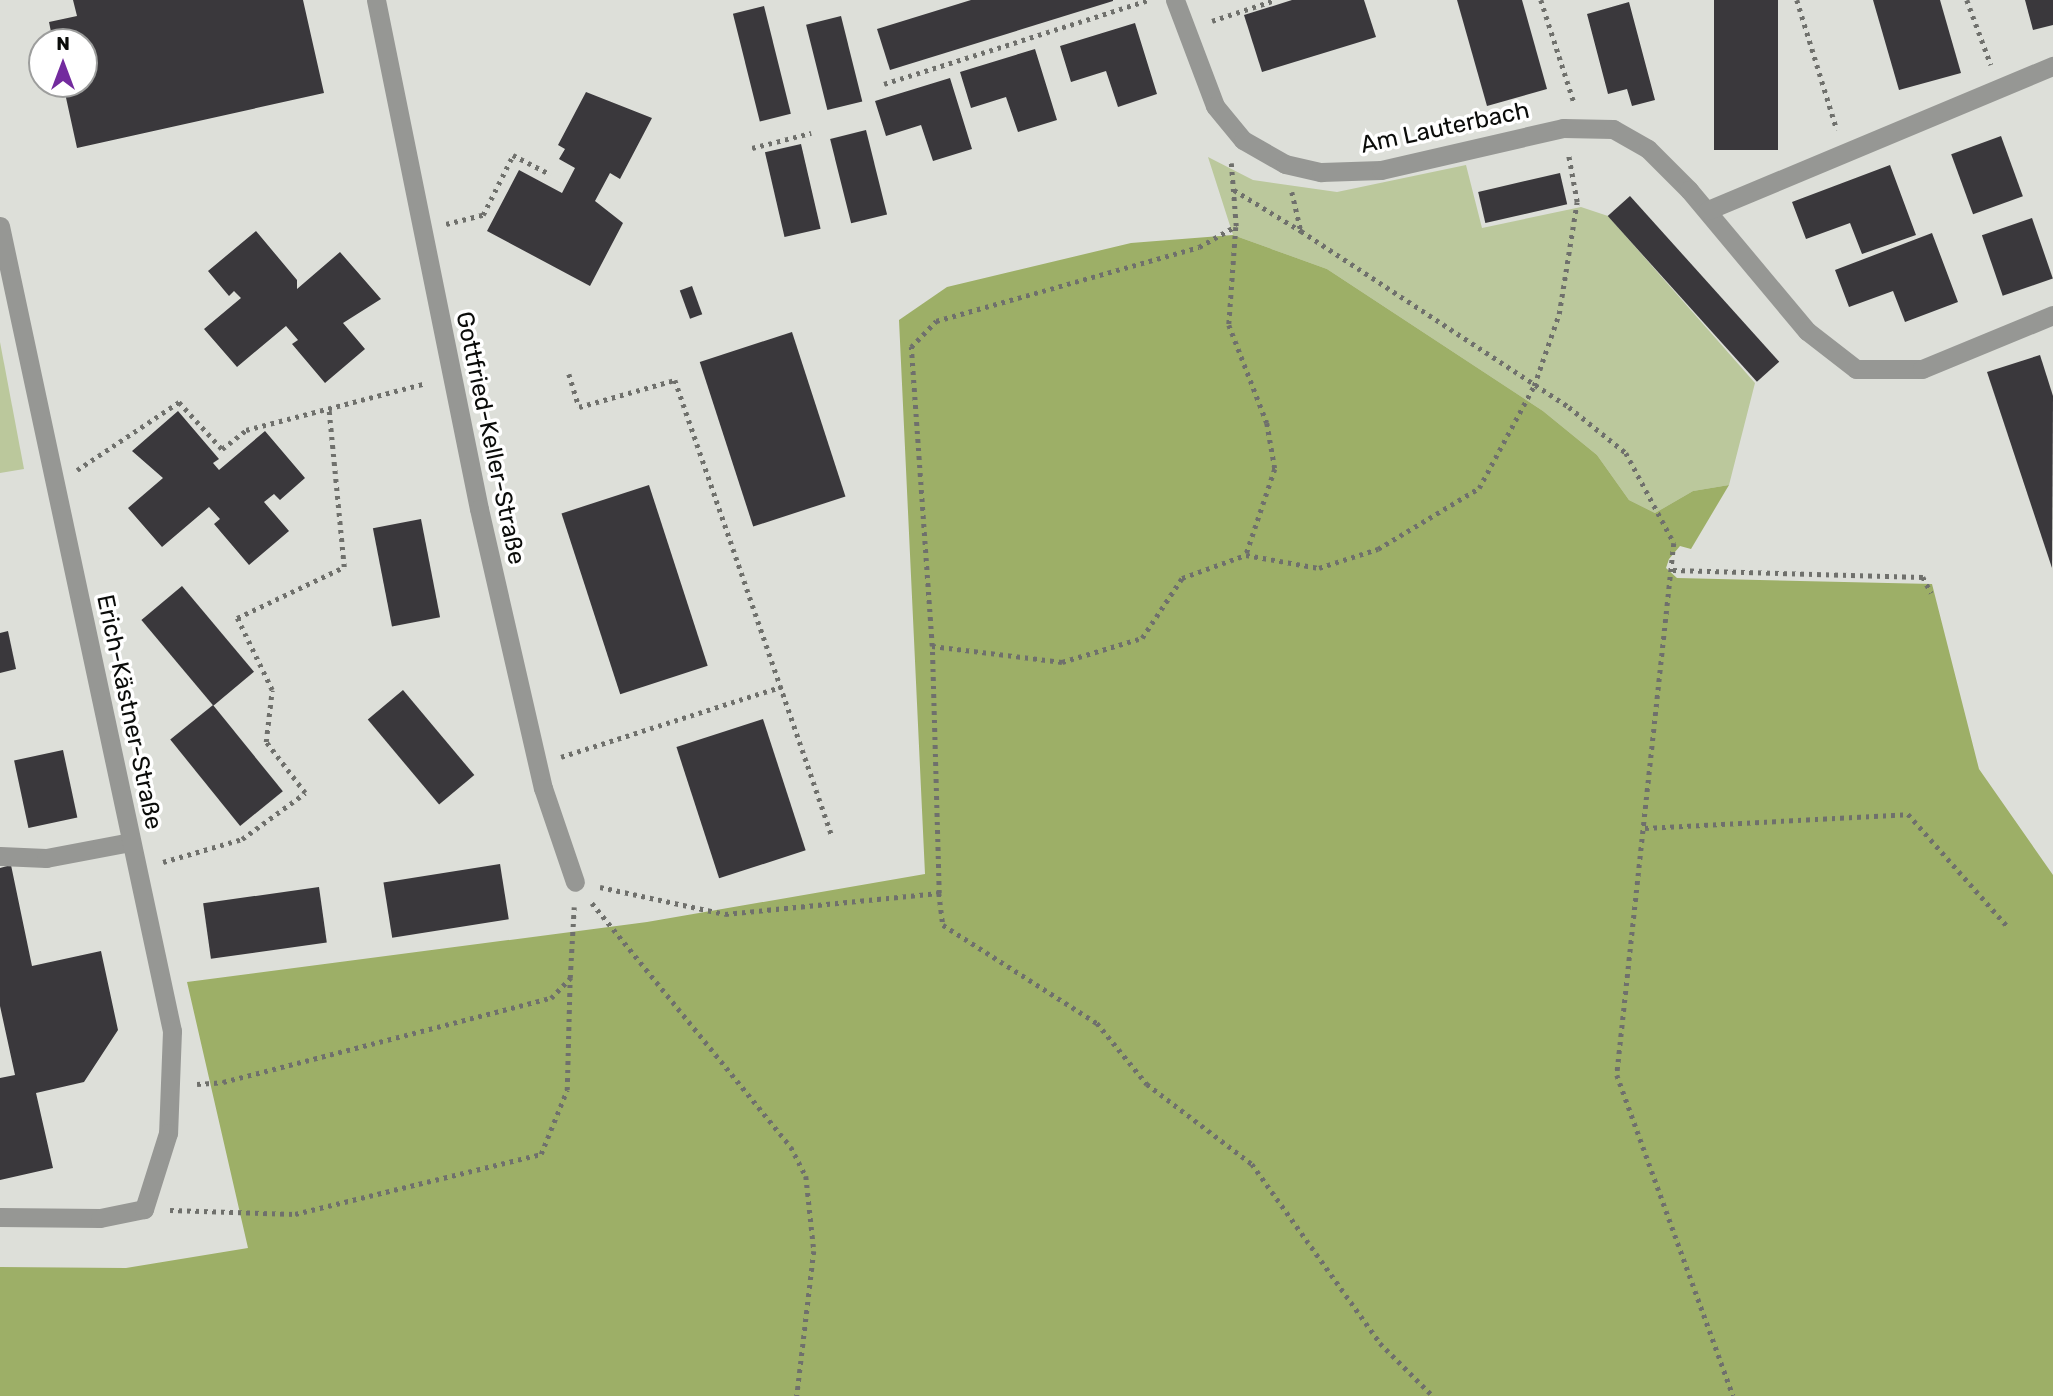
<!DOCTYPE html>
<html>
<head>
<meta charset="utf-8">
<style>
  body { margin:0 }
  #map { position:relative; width:2053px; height:1396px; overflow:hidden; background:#dddfd9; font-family:Rubik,sans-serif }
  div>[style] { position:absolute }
  .green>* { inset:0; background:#bbc89c }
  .forest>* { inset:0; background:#9daf67 }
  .building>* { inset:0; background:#3a383c; transform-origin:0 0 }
  .path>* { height:4.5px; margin-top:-2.25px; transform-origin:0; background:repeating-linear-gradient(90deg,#6f706c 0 3.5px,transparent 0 8.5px) }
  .service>* { height:19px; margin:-9.5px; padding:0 9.5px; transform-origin:9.5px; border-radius:9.5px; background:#969794 }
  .minor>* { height:19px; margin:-9.5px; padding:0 9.5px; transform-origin:9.5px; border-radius:9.5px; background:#969794 }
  span { translate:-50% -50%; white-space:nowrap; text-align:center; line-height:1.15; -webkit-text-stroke:7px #fff; paint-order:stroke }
  .street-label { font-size:24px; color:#0b0c0a }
  .north { position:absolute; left:28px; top:28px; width:70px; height:70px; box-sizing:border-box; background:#fff; border:2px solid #9d9e9d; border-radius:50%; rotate:0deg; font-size:19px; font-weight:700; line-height:28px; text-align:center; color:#0b0c0a }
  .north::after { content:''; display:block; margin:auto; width:24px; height:32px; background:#732b9e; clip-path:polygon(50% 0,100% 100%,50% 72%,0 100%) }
</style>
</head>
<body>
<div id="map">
  <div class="green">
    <i style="clip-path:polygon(1208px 157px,1253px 180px,1337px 192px,1466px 165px,1482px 228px,1581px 207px,1608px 216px,1755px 383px,1729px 485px,1693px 491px,1655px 513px,1629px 500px,1597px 455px,1543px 411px,1327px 269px,1233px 235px)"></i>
    <i style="clip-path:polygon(0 342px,24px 469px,0 473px)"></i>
  </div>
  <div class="forest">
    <i style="clip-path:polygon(1233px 235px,1327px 269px,1543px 411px,1597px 455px,1629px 500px,1655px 513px,1693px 491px,1729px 485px,1691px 549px,1680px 546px,1669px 559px,1666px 568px,1677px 578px,1932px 584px,1979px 769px,2053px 875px,2053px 1396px,0 1396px,0 1267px,126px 1268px,248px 1248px,187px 982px,647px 922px,925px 874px,899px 320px,947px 287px,1131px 243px)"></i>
  </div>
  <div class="building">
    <i style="clip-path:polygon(73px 0,303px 0,324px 93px,77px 148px,63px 84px,84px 84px,84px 42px,53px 42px,49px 22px,77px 16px)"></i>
    <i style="clip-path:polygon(971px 0,1113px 0,1113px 1px,890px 70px,877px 29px)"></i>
    <i style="clip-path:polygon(1292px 0,1364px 0,1376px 37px,1262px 72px,1244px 15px)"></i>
    <i style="clip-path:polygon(1457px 0,1522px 0,1547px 89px,1487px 106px)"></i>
    <i style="left:1714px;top:0;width:64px;height:150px"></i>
    <i style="clip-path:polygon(1873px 0,1940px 0,1961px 73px,1899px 90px)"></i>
    <i style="clip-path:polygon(2025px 0,2053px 0,2053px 25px,2033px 30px)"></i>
    <i style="clip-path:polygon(1629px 2px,1655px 100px,1632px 106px,1627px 89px,1608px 94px,1587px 14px)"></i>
    <i style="left:764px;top:6px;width:111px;height:32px;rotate:76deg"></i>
    <i style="left:841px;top:16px;width:88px;height:36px;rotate:76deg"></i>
    <i style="clip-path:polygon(1135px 23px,1157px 94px,1118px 107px,1106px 71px,1071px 82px,1060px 46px)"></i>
    <i style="clip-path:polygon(1035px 49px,1057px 120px,1018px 132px,1006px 97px,971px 108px,960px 72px)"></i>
    <i style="clip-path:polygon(950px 78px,972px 149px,933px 161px,921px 125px,886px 136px,875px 101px)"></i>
    <i style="clip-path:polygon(586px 92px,652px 118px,620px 179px,610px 173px,595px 201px,623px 223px,590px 286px,487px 231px,519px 170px,562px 193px,575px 168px,559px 159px,565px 149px,558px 145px)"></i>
    <i style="left:866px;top:130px;width:87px;height:37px;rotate:76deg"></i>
    <i style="left:2001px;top:136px;width:64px;height:53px;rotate:70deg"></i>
    <i style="left:801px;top:144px;width:87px;height:37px;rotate:77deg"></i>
    <i style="clip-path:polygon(1890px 165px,1916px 235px,1862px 254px,1850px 223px,1806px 239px,1792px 202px)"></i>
    <i style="left:1560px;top:173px;width:32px;height:84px;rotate:77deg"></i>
    <i style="left:1630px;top:196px;width:223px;height:30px;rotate:48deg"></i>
    <i style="left:2032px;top:218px;width:64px;height:53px;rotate:71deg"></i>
    <i style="clip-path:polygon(256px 231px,297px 280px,297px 289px,340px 252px,381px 299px,343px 323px,365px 349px,325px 383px,292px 344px,298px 340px,286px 326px,237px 367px,204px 329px,241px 298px,234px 291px,229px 296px,208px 271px)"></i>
    <i style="clip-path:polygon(1932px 233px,1958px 302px,1905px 322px,1893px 291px,1849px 307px,1835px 270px)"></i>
    <i style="left:692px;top:286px;width:30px;height:13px;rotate:70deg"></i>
    <i style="left:792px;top:332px;width:173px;height:97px;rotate:72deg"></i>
    <i style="clip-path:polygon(2040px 355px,2053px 396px,2052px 568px,1987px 372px)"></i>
    <i style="clip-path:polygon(178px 411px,219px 459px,213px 463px,219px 470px,265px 431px,305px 478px,280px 500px,274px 494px,264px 502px,289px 531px,249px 565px,214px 524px,220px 519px,209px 507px,162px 547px,128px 508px,163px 478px,132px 451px)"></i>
    <i style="left:649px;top:485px;width:190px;height:92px;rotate:72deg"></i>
    <i style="left:421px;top:519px;width:100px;height:49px;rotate:79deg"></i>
    <i style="left:182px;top:586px;width:112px;height:53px;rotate:50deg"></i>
    <i style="clip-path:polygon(8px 631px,16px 669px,0 673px,0 633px)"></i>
    <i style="left:403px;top:690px;width:111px;height:46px;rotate:50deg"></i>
    <i style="left:213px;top:705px;width:111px;height:55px;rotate:51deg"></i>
    <i style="left:763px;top:719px;width:138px;height:91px;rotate:72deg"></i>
    <i style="left:63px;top:750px;width:69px;height:50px;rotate:78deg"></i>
    <i style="left:500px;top:864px;width:56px;height:118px;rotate:81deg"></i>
    <i style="clip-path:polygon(11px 865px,32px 966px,101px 951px,118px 1030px,84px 1082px,36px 1093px,53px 1168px,0 1180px,0 1078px,15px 1075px,0 1006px,0 868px)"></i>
    <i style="left:319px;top:887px;width:56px;height:117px;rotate:82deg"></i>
  </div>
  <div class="path">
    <i style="left:1541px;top:0;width:107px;rotate:72.1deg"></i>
    <i style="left:1797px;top:0;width:136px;rotate:72.9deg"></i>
    <i style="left:1967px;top:0;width:69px;rotate:69.7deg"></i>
    <i style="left:1212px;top:21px;width:66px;rotate:-18.4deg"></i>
    <i style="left:884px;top:84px;width:278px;rotate:-17.6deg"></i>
    <i style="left:752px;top:148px;width:61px;rotate:-14.3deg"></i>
    <i style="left:1234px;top:190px;width:79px;rotate:31.5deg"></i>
    <i style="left:1292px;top:192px;width:40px;rotate:77deg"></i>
    <i style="left:1301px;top:231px;width:321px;rotate:33.3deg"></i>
    <i style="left:1569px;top:407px;width:73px;rotate:38.9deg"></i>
    <i style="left:1626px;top:453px;width:102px;rotate:61.9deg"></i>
    <i style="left:1674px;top:543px;width:535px;rotate:96.12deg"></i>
    <i style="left:1617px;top:1075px;width:341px;rotate:70.1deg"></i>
    <i style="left:446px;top:224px;width:38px;rotate:-14deg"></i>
    <i style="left:483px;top:215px;width:67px;rotate:-63.4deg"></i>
    <i style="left:513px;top:155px;width:42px;rotate:27.2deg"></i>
    <i style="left:1236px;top:227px;width:98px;rotate:94.1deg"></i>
    <i style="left:1229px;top:325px;width:105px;rotate:68.8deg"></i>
    <i style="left:1267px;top:423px;width:47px;rotate:80.1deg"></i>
    <i style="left:1275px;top:469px;width:91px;rotate:108.6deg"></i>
    <i style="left:569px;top:374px;width:34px;rotate:73deg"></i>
    <i style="left:579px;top:407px;width:100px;rotate:-15.7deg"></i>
    <i style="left:675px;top:380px;width:482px;rotate:71deg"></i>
    <i style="left:77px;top:470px;width:123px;rotate:-33.7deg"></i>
    <i style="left:179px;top:402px;width:64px;rotate:47.5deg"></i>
    <i style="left:222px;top:449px;width:31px;rotate:-38deg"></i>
    <i style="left:246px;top:430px;width:186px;rotate:-14.6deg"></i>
    <i style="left:1673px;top:570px;width:250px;rotate:1.6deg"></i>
    <i style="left:1923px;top:577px;width:18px;rotate:63deg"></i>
    <i style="left:932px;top:646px;width:131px;rotate:7deg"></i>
    <i style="left:1062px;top:662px;width:84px;rotate:-16.7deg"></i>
    <i style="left:1142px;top:638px;width:72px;rotate:-56.3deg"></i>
    <i style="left:1182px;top:578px;width:68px;rotate:-19.8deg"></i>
    <i style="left:1246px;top:555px;width:74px;rotate:10.1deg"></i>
    <i style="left:1319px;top:568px;width:62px;rotate:-17.9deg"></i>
    <i style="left:1378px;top:549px;width:118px;rotate:-31.1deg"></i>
    <i style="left:1479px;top:488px;width:116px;rotate:-61.7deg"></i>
    <i style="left:1534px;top:386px;width:76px;rotate:-70.9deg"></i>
    <i style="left:1559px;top:314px;width:113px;rotate:-80.9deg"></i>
    <i style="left:1577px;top:202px;width:50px;rotate:-100.4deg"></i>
    <i style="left:561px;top:757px;width:231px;rotate:-17.7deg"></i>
    <i style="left:1645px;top:828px;width:263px;rotate:-3deg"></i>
    <i style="left:1908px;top:814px;width:151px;rotate:48.5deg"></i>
    <i style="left:163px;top:862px;width:82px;rotate:-16.2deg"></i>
    <i style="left:242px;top:839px;width:78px;rotate:-36.1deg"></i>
    <i style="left:305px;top:793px;width:64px;rotate:-127.4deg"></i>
    <i style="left:266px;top:742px;width:52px;rotate:-83.4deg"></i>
    <i style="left:272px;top:690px;width:80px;rotate:-115.9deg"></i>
    <i style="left:237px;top:618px;width:119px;rotate:-25.5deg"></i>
    <i style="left:344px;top:567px;width:157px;rotate:-95.5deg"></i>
    <i style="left:600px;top:887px;width:128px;rotate:12.2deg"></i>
    <i style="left:725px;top:914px;width:215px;rotate:-5.6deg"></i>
    <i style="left:939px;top:893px;width:32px;rotate:83deg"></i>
    <i style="left:943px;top:925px;width:183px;rotate:32.5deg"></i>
    <i style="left:1097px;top:1023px;width:79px;rotate:50.7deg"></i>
    <i style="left:1147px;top:1084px;width:132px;rotate:37.3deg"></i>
    <i style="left:1252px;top:1164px;width:220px;rotate:54.4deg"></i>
    <i style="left:1380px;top:1343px;width:75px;rotate:45deg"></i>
    <i style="left:939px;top:893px;width:247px;rotate:-91.6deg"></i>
    <i style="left:932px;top:646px;width:300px;rotate:-94deg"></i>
    <i style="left:911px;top:347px;width:36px;rotate:-46deg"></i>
    <i style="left:936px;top:321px;width:273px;rotate:-15.7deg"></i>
    <i style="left:1199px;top:247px;width:43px;rotate:-29.6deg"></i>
    <i style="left:1236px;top:226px;width:63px;rotate:-94.5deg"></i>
    <i style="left:592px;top:903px;width:315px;rotate:50.8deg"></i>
    <i style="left:791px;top:1147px;width:33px;rotate:63deg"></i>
    <i style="left:806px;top:1176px;width:75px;rotate:83.9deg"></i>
    <i style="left:814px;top:1251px;width:146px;rotate:96.7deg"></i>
    <i style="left:197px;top:1084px;width:26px;rotate:-4deg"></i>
    <i style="left:223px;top:1082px;width:339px;rotate:-14.4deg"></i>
    <i style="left:551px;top:998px;width:28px;rotate:-46deg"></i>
    <i style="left:570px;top:978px;width:71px;rotate:-86.8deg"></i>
    <i style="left:170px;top:1210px;width:125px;rotate:1.8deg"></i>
    <i style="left:295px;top:1214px;width:253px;rotate:-13.7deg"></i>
    <i style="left:541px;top:1154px;width:69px;rotate:-67.9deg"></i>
    <i style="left:567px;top:1090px;width:112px;rotate:-88.5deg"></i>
  </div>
  <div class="service">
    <i style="left:0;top:856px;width:46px;rotate:2.5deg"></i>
    <i style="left:46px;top:858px;width:86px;rotate:-10.7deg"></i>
    <i style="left:0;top:1217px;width:100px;rotate:0.6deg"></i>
    <i style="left:100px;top:1218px;width:45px;rotate:-11.6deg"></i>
  </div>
  <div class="minor">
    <i style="left:376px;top:0;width:519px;rotate:78.56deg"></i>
    <i style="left:479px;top:509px;width:286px;rotate:77.1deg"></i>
    <i style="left:543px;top:788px;width:99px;rotate:71.2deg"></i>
    <i style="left:1175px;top:0;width:113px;rotate:69.3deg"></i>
    <i style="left:1215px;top:106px;width:44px;rotate:50.5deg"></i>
    <i style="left:1243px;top:140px;width:48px;rotate:29.7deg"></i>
    <i style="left:1285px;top:164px;width:37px;rotate:13deg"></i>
    <i style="left:1321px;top:172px;width:60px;rotate:-1.9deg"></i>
    <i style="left:1381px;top:170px;width:187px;rotate:-13deg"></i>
    <i style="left:1563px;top:128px;width:50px;rotate:1.1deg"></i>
    <i style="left:1613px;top:129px;width:40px;rotate:29.7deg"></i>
    <i style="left:1648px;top:149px;width:58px;rotate:45deg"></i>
    <i style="left:1689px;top:190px;width:184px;rotate:50.1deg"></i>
    <i style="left:1807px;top:331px;width:62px;rotate:37.8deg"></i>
    <i style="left:1856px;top:369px;width:66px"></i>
    <i style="left:1922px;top:369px;width:142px;rotate:-22.4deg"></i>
    <i style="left:1708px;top:210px;width:374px;rotate:-22.7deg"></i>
    <i style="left:0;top:226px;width:823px;rotate:77.94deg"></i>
    <i style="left:172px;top:1031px;width:102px;rotate:92.2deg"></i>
    <i style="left:168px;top:1133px;width:80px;rotate:107.5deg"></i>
  </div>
  <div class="street-label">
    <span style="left:1445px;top:128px;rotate:-12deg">Am Lauterbach</span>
    <span style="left:490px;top:438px;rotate:78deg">Gottfried-Keller-Straße</span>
    <span style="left:129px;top:712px;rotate:78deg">Erich-Kästner-Straße</span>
  </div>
  <div class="north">N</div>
</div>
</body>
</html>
